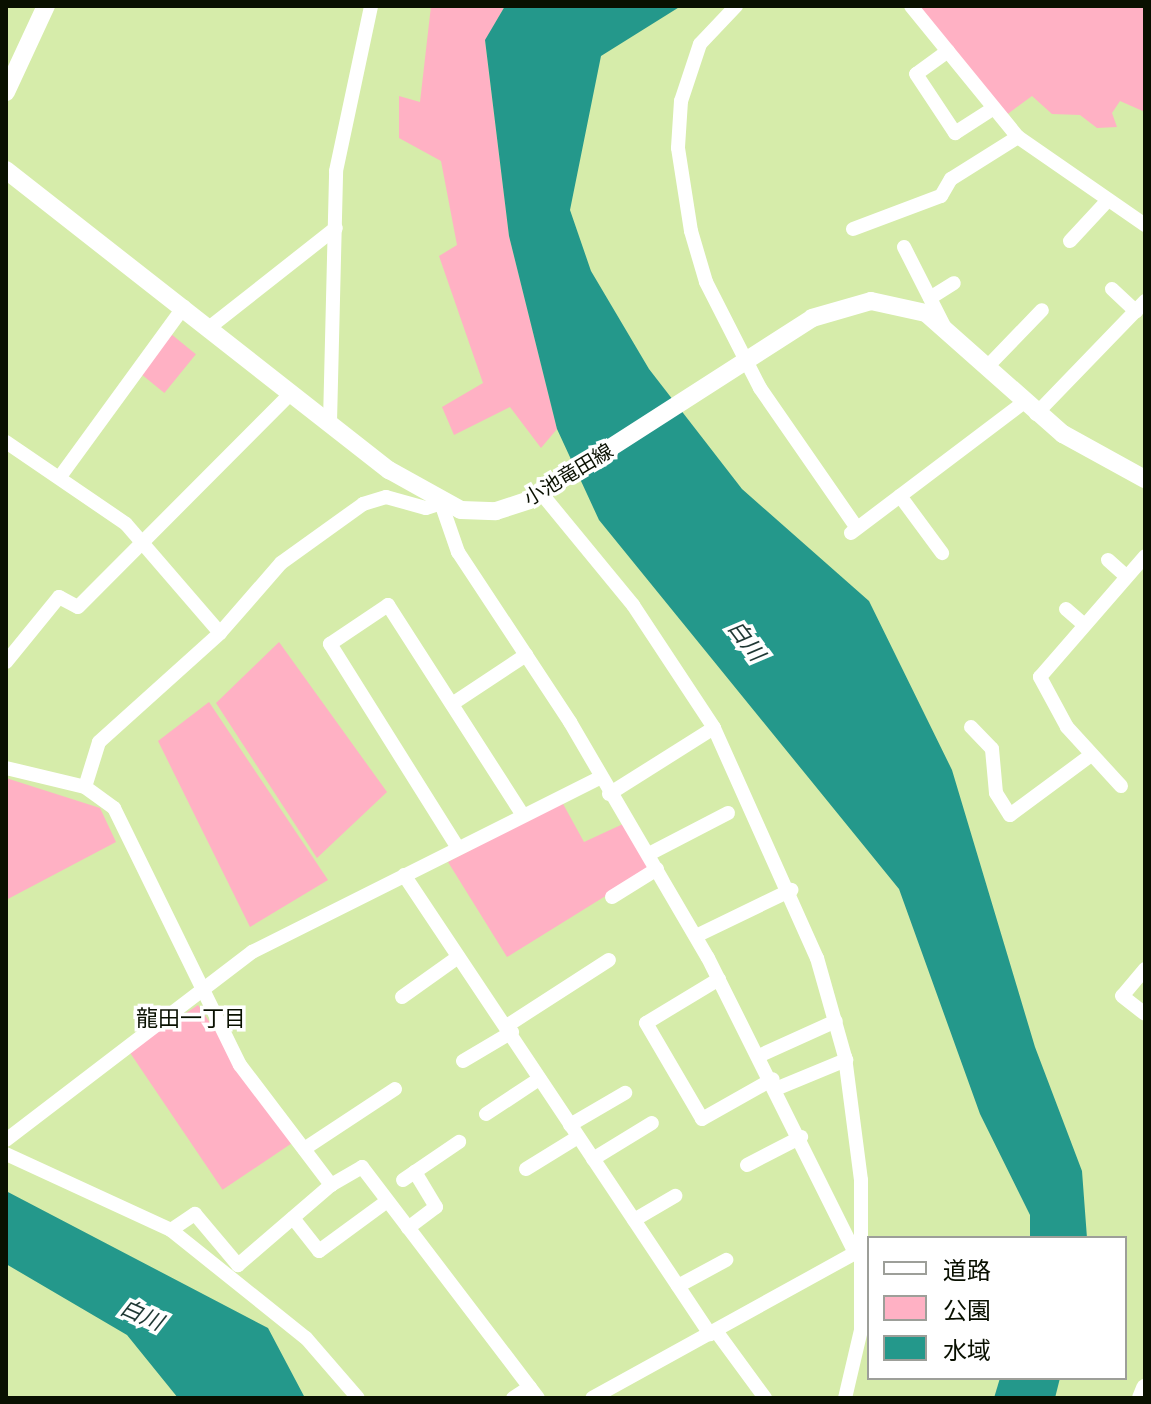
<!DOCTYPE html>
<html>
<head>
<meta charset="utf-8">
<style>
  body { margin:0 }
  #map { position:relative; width:1151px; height:1404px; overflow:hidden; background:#d6ecaa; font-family:"Open Sans","Noto Sans JP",sans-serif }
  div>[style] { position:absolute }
  .green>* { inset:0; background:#ffb1c4; transform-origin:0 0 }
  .water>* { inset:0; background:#24988b }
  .minor>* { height:14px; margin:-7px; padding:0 7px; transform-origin:7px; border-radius:7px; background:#fff }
  .major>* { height:18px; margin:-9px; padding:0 9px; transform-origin:9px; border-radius:9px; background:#fff }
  span { translate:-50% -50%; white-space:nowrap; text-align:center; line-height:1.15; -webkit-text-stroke:7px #fff; paint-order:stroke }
  .street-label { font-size:20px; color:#091000 }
  .water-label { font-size:22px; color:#1f3834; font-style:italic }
  .neighbourhood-label { font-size:22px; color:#091000 }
  .frame { position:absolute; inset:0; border:8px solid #091000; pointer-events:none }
  .legend { position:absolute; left:867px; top:1236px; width:260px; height:144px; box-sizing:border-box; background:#fff; border:2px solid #9d9f99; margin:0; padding:10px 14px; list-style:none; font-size:24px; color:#091000 }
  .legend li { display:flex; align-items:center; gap:16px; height:40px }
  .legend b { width:40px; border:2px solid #9d9f99 }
</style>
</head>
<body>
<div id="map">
  <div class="green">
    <i style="clip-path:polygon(431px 6px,505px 6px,485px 41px,509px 236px,557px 429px,541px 448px,510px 407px,454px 435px,442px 407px,483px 383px,439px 256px,457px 245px,441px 161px,399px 138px,399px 96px,420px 102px)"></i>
    <i style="clip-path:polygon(918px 6px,1145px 6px,1145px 112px,1120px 101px,1112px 113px,1117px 127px,1097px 128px,1080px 115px,1052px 114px,1032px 96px,1005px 116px)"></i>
    <i style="left:171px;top:334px;width:32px;height:50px;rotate:39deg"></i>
    <i style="clip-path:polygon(279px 642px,387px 792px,317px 858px,216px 703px)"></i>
    <i style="clip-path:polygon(209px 702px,328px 880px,250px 927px,158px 741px)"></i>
    <i style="clip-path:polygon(6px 778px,100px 808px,116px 842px,6px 900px)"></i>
    <i style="clip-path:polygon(562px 802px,584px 842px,623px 824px,649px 869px,507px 957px,448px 862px)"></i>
    <i style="left:198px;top:1005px;width:167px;height:83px;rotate:56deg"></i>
  </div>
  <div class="water">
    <i style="clip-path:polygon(505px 6px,681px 6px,601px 56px,570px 210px,591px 271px,649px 369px,742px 489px,869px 601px,952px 770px,1035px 1047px,1082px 1171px,1087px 1238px,1030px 1238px,1030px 1215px,980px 1114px,899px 889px,599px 520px,557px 429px,509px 236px,485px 40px)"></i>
    <i style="clip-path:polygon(6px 1191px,268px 1328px,305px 1398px,178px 1398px,127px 1335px,6px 1264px)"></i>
    <i style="clip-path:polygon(1000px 1378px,1060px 1378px,1055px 1398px,994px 1398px)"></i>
  </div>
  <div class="minor">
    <i style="left:736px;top:6px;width:52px;rotate:133.5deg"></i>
    <i style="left:700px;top:44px;width:60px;rotate:108.4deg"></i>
    <i style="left:681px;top:101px;width:47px;rotate:93.7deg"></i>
    <i style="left:678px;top:148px;width:84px;rotate:81.1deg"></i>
    <i style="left:691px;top:231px;width:53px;rotate:73.6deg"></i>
    <i style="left:706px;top:282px;width:119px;rotate:63deg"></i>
    <i style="left:760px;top:388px;width:170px;rotate:55.3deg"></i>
    <i style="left:911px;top:6px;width:169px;rotate:50.8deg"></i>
    <i style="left:948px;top:51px;width:39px;rotate:144deg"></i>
    <i style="left:916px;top:74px;width:71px;rotate:56.5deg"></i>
    <i style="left:955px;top:133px;width:46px;rotate:-32.7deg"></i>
    <i style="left:853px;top:229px;width:94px;rotate:-20.6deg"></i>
    <i style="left:941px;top:196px;width:20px;rotate:-60deg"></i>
    <i style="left:951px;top:179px;width:79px;rotate:-32.1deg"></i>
    <i style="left:1018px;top:137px;width:155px;rotate:34.7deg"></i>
    <i style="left:1070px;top:241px;width:56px;rotate:-47.2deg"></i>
    <i style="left:904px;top:247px;width:89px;rotate:63.1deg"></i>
    <i style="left:1112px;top:289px;width:33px;rotate:43deg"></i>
    <i style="left:930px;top:298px;width:28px;rotate:-32deg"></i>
    <i style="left:210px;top:327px;width:160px;rotate:-38.2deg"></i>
    <i style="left:987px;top:367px;width:79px;rotate:-46deg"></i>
    <i style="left:1036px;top:414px;width:157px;rotate:-46deg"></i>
    <i style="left:330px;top:422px;width:251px;rotate:-88.6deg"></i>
    <i style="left:336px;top:171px;width:169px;rotate:-78deg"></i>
    <i style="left:6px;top:442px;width:145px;rotate:34.3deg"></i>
    <i style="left:126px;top:524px;width:144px;rotate:49.2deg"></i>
    <i style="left:62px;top:474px;width:207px;rotate:-53.9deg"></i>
    <i style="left:541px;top:493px;width:145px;rotate:50.6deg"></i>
    <i style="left:633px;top:605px;width:147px;rotate:56.6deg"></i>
    <i style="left:714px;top:728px;width:252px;rotate:65.9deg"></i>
    <i style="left:817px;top:958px;width:103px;rotate:74.2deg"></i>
    <i style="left:845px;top:1057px;width:124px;rotate:82.6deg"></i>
    <i style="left:861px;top:1180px;width:150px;rotate:90deg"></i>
    <i style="left:861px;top:1330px;width:70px;rotate:103.2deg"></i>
    <i style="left:900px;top:496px;width:71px;rotate:53.6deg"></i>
    <i style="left:851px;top:533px;width:216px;rotate:-37.1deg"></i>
    <i style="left:1108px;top:560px;width:24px;rotate:42deg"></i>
    <i style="left:1066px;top:609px;width:21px;rotate:41deg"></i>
    <i style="left:6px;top:662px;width:84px;rotate:-50.8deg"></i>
    <i style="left:59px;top:597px;width:21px;rotate:28deg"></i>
    <i style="left:78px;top:607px;width:303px;rotate:-45.1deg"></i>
    <i style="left:452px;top:704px;width:89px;rotate:-33.5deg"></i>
    <i style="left:971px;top:727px;width:30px;rotate:46deg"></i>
    <i style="left:992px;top:749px;width:44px;rotate:84.8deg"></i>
    <i style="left:996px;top:793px;width:26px;rotate:58deg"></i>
    <i style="left:1010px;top:815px;width:101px;rotate:-36.5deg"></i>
    <i style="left:6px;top:768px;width:81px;rotate:13.5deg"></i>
    <i style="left:85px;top:787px;width:36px;rotate:36deg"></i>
    <i style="left:114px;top:808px;width:286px;rotate:63.9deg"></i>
    <i style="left:240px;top:1065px;width:151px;rotate:52.8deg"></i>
    <i style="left:331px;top:1185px;width:36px;rotate:-30deg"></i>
    <i style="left:362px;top:1167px;width:290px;rotate:52.7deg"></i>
    <i style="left:1121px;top:786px;width:80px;rotate:-132.5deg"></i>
    <i style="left:1067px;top:727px;width:57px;rotate:-118.4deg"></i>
    <i style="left:1040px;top:677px;width:160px;rotate:-49deg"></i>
    <i style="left:85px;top:787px;width:47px;rotate:-72.7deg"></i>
    <i style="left:99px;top:742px;width:163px;rotate:-42deg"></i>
    <i style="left:220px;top:633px;width:93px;rotate:-48.9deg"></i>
    <i style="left:281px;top:563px;width:101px;rotate:-35.7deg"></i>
    <i style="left:363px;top:504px;width:24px;rotate:-17deg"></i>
    <i style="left:386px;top:497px;width:41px;rotate:15.4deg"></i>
    <i style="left:426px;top:508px;width:16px;rotate:-18deg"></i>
    <i style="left:441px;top:503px;width:52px;rotate:70.9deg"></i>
    <i style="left:458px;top:552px;width:204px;rotate:56.6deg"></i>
    <i style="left:570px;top:722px;width:273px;rotate:59.7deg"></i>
    <i style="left:708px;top:958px;width:330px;rotate:63.5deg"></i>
    <i style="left:855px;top:1253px;width:300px;rotate:151.1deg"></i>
    <i style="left:609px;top:794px;width:124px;rotate:-32.2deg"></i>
    <i style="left:458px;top:848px;width:241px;rotate:-122.1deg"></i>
    <i style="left:330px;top:644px;width:70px;rotate:-33.9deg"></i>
    <i style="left:388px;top:605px;width:248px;rotate:57.3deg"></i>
    <i style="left:649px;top:854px;width:89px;rotate:-27.4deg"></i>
    <i style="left:404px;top:875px;width:552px;rotate:56.31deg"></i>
    <i style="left:612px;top:897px;width:53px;rotate:-31.9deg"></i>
    <i style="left:696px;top:936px;width:106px;rotate:-25.8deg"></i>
    <i style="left:1145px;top:969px;width:35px;rotate:130deg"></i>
    <i style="left:1122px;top:996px;width:29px;rotate:38deg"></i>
    <i style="left:719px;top:979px;width:85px;rotate:148.9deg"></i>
    <i style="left:646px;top:1023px;width:111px;rotate:59.7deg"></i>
    <i style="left:702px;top:1119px;width:81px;rotate:-29.4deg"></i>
    <i style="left:402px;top:997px;width:69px;rotate:-35.5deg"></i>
    <i style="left:508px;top:1025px;width:120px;rotate:-32.8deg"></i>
    <i style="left:761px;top:1055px;width:82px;rotate:-24.4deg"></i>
    <i style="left:463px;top:1061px;width:57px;rotate:-30.6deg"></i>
    <i style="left:778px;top:1088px;width:74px;rotate:-22.4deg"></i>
    <i style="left:486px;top:1114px;width:64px;rotate:-33.4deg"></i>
    <i style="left:570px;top:1125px;width:64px;rotate:-30.2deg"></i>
    <i style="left:6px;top:1140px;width:310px;rotate:-37.4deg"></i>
    <i style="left:252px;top:952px;width:389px;rotate:-26.6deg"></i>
    <i style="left:304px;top:1149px;width:109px;rotate:-33.4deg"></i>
    <i style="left:6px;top:1154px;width:182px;rotate:24.7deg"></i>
    <i style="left:171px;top:1230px;width:173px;rotate:38.7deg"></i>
    <i style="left:306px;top:1338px;width:79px;rotate:49.1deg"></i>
    <i style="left:593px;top:1159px;width:69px;rotate:-31.4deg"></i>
    <i style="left:747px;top:1165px;width:61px;rotate:-27.4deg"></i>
    <i style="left:526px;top:1169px;width:61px;rotate:-31.6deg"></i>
    <i style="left:403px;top:1180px;width:68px;rotate:-34.2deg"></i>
    <i style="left:293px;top:1218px;width:42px;rotate:51.8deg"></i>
    <i style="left:319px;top:1251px;width:84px;rotate:-36.3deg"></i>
    <i style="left:634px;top:1220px;width:48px;rotate:-30.3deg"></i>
    <i style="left:408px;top:1228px;width:35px;rotate:-37deg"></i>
    <i style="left:436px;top:1207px;width:41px;rotate:-121deg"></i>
    <i style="left:171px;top:1230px;width:29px;rotate:-34deg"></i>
    <i style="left:195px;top:1214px;width:67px;rotate:49.9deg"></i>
    <i style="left:238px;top:1265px;width:123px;rotate:-40.7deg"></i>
    <i style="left:678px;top:1286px;width:55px;rotate:-28.4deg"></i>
    <i style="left:716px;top:1331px;width:83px;rotate:53.8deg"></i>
    <i style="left:513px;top:1398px;width:20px;rotate:-33deg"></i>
  </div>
  <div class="major">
    <i style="left:6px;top:92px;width:95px;rotate:-65.1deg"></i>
    <i style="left:6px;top:170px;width:487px;rotate:38.1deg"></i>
    <i style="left:389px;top:470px;width:82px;rotate:29.1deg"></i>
    <i style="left:461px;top:510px;width:35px;rotate:2deg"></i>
    <i style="left:496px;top:511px;width:35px;rotate:-18deg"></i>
    <i style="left:529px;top:500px;width:336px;rotate:-32.7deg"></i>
    <i style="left:812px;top:318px;width:61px;rotate:-16.1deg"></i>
    <i style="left:871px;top:301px;width:56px;rotate:12.3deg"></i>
    <i style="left:926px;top:313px;width:183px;rotate:41.5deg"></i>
    <i style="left:1063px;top:434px;width:94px;rotate:28.8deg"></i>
    <i style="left:1141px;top:1398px;width:11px;rotate:-68deg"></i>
  </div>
  <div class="street-label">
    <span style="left:568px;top:474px;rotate:-31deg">小池竜田線</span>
  </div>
  <div class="water-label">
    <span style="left:747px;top:640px;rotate:53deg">白川</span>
    <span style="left:142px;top:1314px;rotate:24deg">白川</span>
  </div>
  <div class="neighbourhood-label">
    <span style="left:191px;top:1018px">龍田一丁目</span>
  </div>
  <div class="frame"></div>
  <ul class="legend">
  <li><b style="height:10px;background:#fff"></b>道路</li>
  <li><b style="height:22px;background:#ffb1c4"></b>公園</li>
  <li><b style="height:22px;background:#24988b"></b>水域</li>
  </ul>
</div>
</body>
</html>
